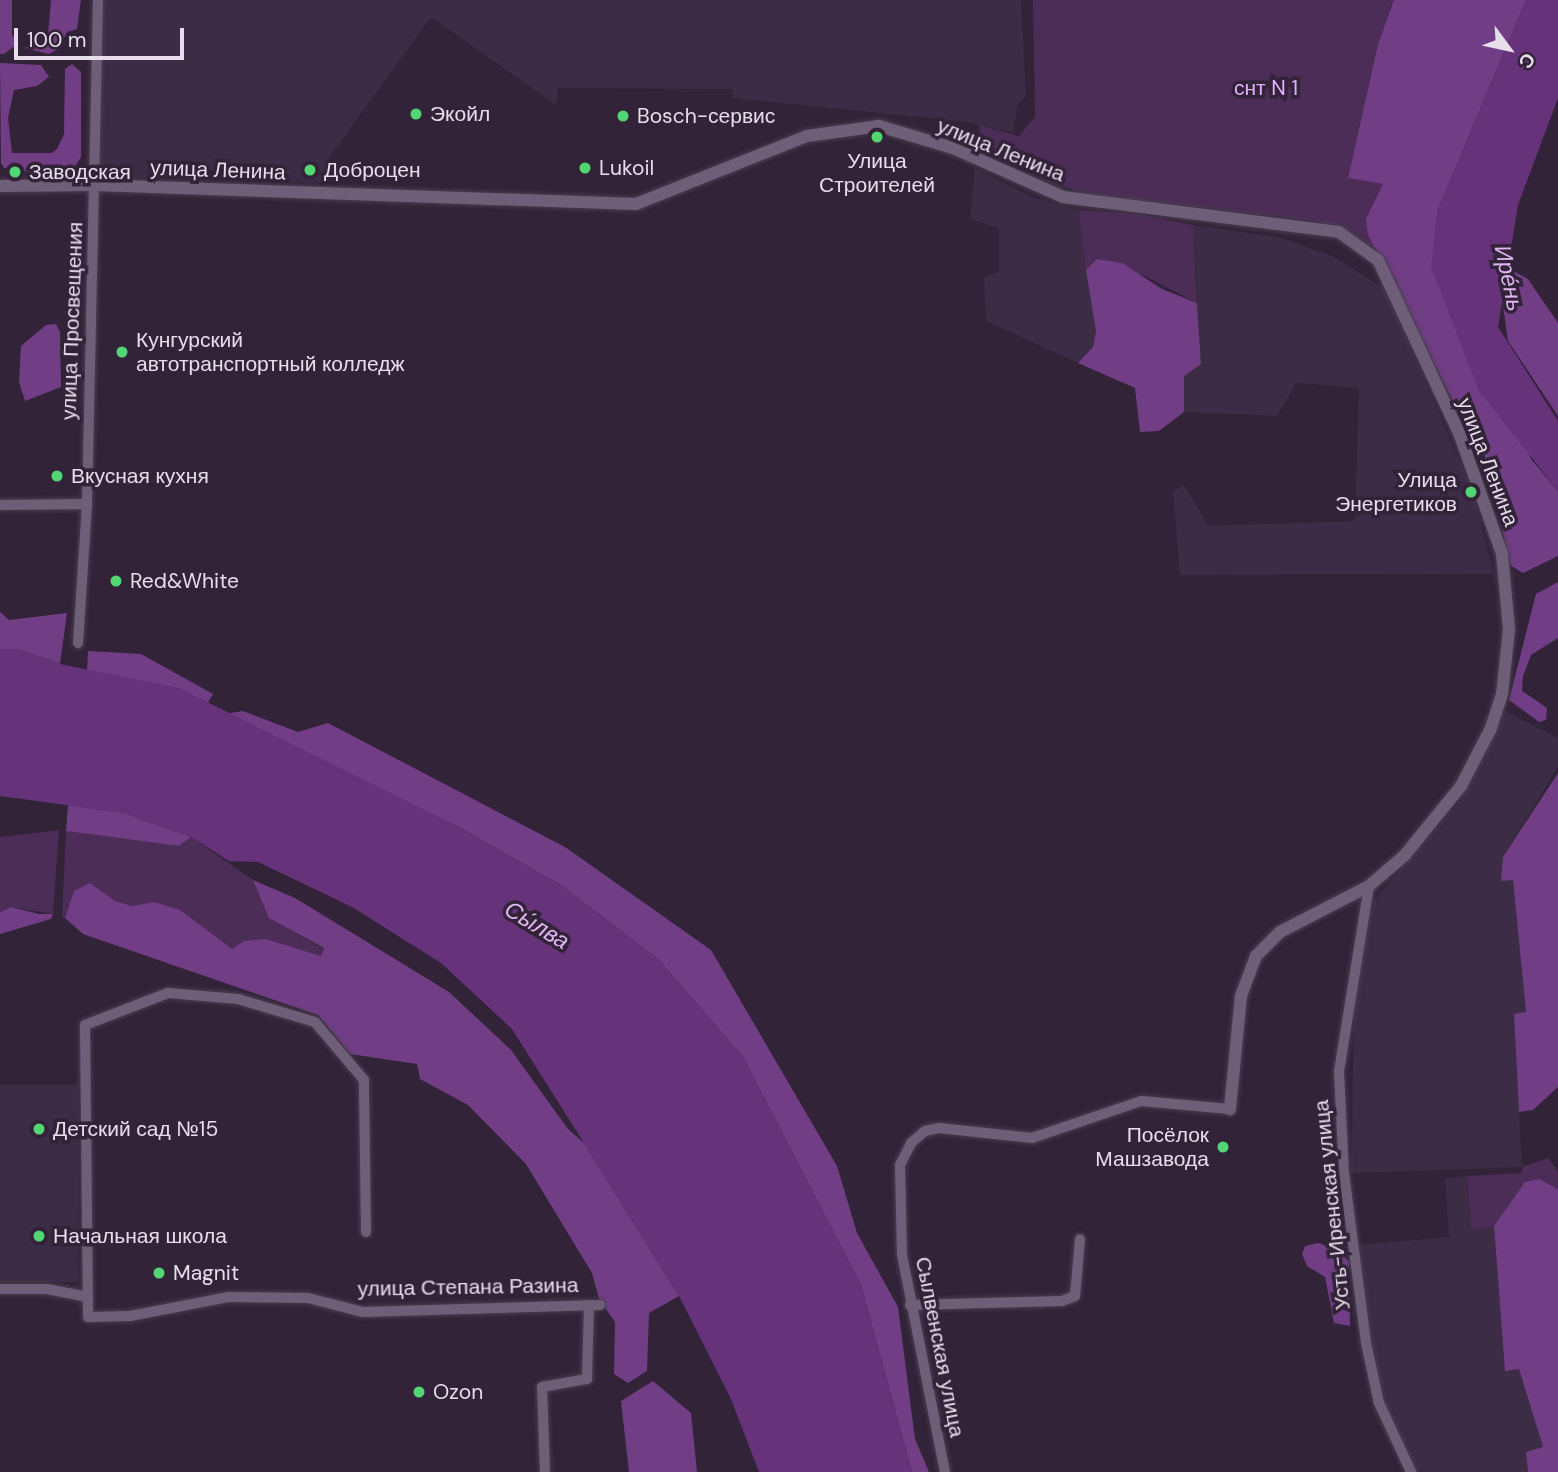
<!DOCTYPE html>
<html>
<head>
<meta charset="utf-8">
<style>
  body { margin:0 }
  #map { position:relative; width:1558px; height:1472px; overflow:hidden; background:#322338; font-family:"DM Sans",sans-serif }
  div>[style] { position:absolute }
  .built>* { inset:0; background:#3d2c45; transform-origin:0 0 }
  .green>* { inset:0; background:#4b2d57 }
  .forest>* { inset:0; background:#713e86 }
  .water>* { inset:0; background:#66337b }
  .roads { filter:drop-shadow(0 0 2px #4a3e50) drop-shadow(0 0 2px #4a3e50) }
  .minor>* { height:10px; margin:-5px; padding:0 5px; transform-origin:5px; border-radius:5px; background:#6f5e77 }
  .tertiary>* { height:12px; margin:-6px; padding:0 6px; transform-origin:6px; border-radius:6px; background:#6f5e77 }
  .dots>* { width:19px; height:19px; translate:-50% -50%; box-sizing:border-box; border:4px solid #322338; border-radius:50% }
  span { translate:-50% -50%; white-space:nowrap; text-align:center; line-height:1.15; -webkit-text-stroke:7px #322338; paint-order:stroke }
  .park-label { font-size:21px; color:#e4adfd }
  .poi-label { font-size:21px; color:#e7ddeb }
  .left { translate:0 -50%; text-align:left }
  .right { translate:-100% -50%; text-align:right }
  .street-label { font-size:21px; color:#e7ddeb }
  .water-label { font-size:23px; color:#e0b6f2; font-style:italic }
  .north { position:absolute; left:1474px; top:14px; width:70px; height:70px; -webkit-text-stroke:5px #322338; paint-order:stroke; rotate:123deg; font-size:19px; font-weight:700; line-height:28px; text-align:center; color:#e7ddeb }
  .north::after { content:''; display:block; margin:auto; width:24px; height:32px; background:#e7ddeb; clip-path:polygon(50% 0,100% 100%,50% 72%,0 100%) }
  .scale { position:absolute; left:14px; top:28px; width:170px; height:32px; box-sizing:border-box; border:4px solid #e7ddeb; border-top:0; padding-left:9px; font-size:21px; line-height:24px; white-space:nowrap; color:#e7ddeb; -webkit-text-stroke:5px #322338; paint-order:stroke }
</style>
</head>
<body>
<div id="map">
  <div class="built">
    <i style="clip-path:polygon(100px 0,1021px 0,1026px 96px,1018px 104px,1013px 132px,961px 121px,733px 98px,733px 89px,558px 88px,556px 105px,431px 17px,328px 159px,329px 183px,99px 176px)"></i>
    <i style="clip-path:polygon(975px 168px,1032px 197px,1079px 210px,1096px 331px,1093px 347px,1078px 363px,986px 321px,984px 278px,999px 271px,999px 228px,970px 219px)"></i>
    <i style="clip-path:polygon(1193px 225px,1279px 237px,1334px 257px,1385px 289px,1471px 488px,1494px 574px,1180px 575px,1173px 491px,1184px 485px,1208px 526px,1355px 521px,1359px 388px,1296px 383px,1277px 416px,1184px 412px,1184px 376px,1201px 364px)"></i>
    <i style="clip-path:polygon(1505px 711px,1558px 738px,1558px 767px,1503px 857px,1501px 880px,1513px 879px,1526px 1013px,1514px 1014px,1522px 1167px,1351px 1173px,1354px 1014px,1372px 902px,1458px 804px)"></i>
    <i style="left:0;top:1085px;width:78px;height:197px"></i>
    <i style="clip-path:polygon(1467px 1176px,1471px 1229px,1494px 1226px,1505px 1370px,1519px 1369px,1543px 1447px,1526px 1452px,1528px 1472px,1413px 1472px,1382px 1400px,1368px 1327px,1359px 1245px,1449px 1237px,1445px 1178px)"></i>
  </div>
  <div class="green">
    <i style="clip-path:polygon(1033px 0,1394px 0,1378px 44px,1348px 178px,1383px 184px,1368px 235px,1378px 251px,1344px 229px,1315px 221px,1090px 194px,1051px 183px,981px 148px,979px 125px,1019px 136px,1035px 117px)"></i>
    <i style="clip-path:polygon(1079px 210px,1139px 214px,1193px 225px,1197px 303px,1145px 276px,1097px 259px,1086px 270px)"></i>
    <i style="clip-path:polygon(59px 830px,53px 914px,11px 907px,0 912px,0 837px)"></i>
    <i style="clip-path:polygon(66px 831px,179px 846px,191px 837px,253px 880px,270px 918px,324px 949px,321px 956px,266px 939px,233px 950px,154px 902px,132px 906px,115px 901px,90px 883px,74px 891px,65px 918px,62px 917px)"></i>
    <i style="clip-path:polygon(1548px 1158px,1558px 1171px,1558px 1189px,1539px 1179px,1525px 1182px,1494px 1226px,1471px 1230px,1467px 1176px,1522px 1173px,1522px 1167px)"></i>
  </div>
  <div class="forest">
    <i style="clip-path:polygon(0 0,12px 0,12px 35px,19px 43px,4px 54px,0 54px)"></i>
    <i style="clip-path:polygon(51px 0,81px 0,77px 29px,67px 32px,58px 49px,49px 54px,24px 48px,43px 42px,48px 35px)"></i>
    <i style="clip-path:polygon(1394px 0,1526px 0,1437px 212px,1531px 459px,1558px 491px,1558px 556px,1523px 573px,1510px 565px,1500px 519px,1461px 417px,1368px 235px,1366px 219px,1383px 184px,1348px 178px,1378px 44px)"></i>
    <i style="clip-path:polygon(0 63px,41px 65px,49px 77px,37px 86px,14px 90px,8px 118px,12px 153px,52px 153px,57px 149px,64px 134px,65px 69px,72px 64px,81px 72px,81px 157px,70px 174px,55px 176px,4px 168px,1px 163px)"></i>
    <i style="clip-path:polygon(1097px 259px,1122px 263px,1162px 289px,1197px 303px,1201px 364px,1184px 376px,1184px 412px,1159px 431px,1140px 432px,1135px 388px,1078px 363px,1093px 347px,1096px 331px,1086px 270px)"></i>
    <i style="clip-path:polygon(1510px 269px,1528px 279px,1558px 323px,1558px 416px,1508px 341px,1501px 292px)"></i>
    <i style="clip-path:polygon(56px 324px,60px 332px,61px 387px,25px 401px,19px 382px,21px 346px,46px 325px)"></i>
    <i style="clip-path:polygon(1558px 582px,1558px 638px,1531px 655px,1523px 676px,1522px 691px,1547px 708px,1546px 720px,1539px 722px,1509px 700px,1536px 594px)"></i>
    <i style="clip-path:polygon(0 612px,9px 620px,67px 613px,60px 664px,17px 649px,0 649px)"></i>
    <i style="clip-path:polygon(88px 651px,141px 654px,213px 694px,207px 704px,181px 689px,87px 670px)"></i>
    <i style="clip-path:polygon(243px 711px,298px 732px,328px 723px,565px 847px,711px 950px,837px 1166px,857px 1233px,898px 1307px,915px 1439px,929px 1472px,912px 1472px,861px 1285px,743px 1057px,658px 959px,562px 886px,459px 827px,225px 714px)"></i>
    <i style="clip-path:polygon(1558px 773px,1558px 1087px,1533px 1110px,1519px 1112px,1514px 1014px,1526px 1012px,1513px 880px,1501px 881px,1503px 857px)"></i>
    <i style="clip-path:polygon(68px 805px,124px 813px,191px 837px,179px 846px,66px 831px)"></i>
    <i style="clip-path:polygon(253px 880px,295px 898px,449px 992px,511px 1050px,568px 1129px,584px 1143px,679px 1296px,649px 1313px,647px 1371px,628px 1383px,614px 1374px,615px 1322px,599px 1299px,592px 1273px,526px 1164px,468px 1105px,420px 1079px,417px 1064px,350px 1054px,318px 1015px,83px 934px,65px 918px,74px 891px,90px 883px,115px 901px,132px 906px,154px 902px,180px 910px,232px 949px,244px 941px,266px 939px,321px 956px,324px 948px,269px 918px)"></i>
    <i style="clip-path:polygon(11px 907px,39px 914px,53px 914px,51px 919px,0 934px,0 912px)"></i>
    <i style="clip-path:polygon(1539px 1179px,1558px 1189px,1558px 1472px,1528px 1472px,1526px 1452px,1543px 1447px,1519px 1369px,1505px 1371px,1494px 1226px,1525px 1182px)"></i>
    <i style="clip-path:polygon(1318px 1243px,1337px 1248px,1349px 1262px,1350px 1326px,1334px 1323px,1325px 1277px,1307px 1266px,1302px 1254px,1305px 1246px)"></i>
    <i style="clip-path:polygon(653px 1381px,691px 1413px,697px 1472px,629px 1472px,621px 1401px)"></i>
  </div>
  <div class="water">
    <i style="clip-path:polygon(1526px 0,1558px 0,1558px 98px,1518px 205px,1498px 327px,1558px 421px,1558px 491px,1479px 391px,1431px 267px,1437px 212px)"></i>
    <i style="clip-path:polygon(0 649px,17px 649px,60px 664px,181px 689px,459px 827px,562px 886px,658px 959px,743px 1057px,861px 1285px,912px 1472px,759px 1472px,731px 1399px,679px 1296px,584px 1143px,512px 1029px,441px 963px,352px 907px,258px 862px,229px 861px,191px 837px,124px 813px,0 796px)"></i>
  </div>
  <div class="roads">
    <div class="minor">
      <i style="left:0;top:505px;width:87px;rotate:-0.7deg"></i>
      <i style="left:78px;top:643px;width:139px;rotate:-86.3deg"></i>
      <i style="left:87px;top:504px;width:504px;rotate:-88.75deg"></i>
      <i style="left:1369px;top:886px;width:188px;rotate:99.2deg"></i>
      <i style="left:1339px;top:1072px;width:101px;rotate:87.2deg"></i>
      <i style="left:1344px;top:1173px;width:171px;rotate:82.6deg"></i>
      <i style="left:1366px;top:1343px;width:61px;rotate:77.8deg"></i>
      <i style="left:1379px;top:1403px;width:76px;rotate:65.1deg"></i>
      <i style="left:366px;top:1232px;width:152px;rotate:-90.8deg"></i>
      <i style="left:364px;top:1080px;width:76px;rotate:-130.2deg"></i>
      <i style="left:315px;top:1022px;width:80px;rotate:-163.4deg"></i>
      <i style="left:238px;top:999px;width:70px;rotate:-175.1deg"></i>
      <i style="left:168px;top:993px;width:89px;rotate:158.9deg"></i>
      <i style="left:85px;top:1025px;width:292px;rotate:89.4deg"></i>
      <i style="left:88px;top:1317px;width:42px;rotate:-1.4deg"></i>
      <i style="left:130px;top:1316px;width:101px;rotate:-10.9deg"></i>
      <i style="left:229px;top:1297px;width:79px;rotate:0.7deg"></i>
      <i style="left:308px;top:1298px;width:57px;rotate:14.3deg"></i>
      <i style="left:363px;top:1312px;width:237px;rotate:-1.7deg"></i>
      <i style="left:0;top:1289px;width:47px"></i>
      <i style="left:47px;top:1289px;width:42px;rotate:11deg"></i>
      <i style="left:910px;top:1305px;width:152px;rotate:-1.5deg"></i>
      <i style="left:1062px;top:1301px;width:14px;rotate:-21deg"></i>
      <i style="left:1075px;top:1296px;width:57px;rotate:-85deg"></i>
      <i style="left:545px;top:1472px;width:85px;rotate:-92deg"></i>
      <i style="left:542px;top:1387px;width:46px;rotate:-10.1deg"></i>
      <i style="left:587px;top:1379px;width:74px;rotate:-88.5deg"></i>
      <i style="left:945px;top:1472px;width:221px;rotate:-101.2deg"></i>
      <i style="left:902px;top:1255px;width:90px;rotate:-91.3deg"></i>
      <i style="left:900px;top:1165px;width:25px;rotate:-63deg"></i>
      <i style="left:911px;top:1143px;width:18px;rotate:-41deg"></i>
      <i style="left:925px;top:1131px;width:14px;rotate:-12deg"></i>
      <i style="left:939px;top:1128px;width:94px;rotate:6.1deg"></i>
      <i style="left:1032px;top:1138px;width:115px;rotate:-18.7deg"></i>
      <i style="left:1141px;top:1101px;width:89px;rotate:5.1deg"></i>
    </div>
    <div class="tertiary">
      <i style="left:0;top:186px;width:96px;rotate:-0.6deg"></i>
      <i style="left:96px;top:185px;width:540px;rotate:2.02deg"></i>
      <i style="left:636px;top:204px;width:184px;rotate:-21.7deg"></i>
      <i style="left:807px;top:136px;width:73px;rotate:-7.9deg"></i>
      <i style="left:879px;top:126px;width:77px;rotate:16.6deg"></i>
      <i style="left:953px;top:148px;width:120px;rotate:24deg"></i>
      <i style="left:1063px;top:197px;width:278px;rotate:7.2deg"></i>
      <i style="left:1339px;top:232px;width:48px;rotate:35.7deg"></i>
      <i style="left:1378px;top:260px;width:191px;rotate:64.9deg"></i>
      <i style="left:1459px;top:433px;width:128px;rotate:70.4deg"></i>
      <i style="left:1502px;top:554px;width:76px;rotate:84.7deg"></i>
      <i style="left:1509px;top:630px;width:64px;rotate:96.2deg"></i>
      <i style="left:1502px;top:694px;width:38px;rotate:108deg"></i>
      <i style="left:1490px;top:730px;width:63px;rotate:117.4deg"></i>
      <i style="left:1461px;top:786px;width:89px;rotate:129.1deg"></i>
      <i style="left:1405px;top:855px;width:48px;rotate:139.3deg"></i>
      <i style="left:1369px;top:886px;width:100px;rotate:152.7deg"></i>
      <i style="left:1280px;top:932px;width:34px;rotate:135deg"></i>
      <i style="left:1256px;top:956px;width:43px;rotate:110.6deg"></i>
      <i style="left:1241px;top:996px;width:114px;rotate:95.6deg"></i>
    </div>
  </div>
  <div class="dots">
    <i style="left:416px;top:114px;background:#52d673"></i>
    <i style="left:623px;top:116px;background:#52d673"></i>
    <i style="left:877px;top:137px;background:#52d673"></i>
    <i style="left:585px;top:168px;background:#52d673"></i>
    <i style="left:310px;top:170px;background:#52d673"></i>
    <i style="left:15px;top:172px;background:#52d673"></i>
    <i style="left:122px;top:352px;background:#52d673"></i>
    <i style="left:57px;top:476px;background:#52d673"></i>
    <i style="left:1471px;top:492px;background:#52d673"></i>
    <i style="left:116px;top:581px;background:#52d673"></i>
    <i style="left:39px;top:1129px;background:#52d673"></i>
    <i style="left:1223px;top:1147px;background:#52d673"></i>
    <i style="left:39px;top:1236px;background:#52d673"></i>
    <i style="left:159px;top:1273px;background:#52d673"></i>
    <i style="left:419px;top:1392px;background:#52d673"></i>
  </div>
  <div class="park-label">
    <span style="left:1266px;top:88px">снт N 1</span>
  </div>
  <div class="poi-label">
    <span class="left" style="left:430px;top:114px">Экойл</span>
    <span class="left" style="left:637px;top:116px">Bosch-сервис</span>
    <span style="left:877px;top:173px">Улица<br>Строителей</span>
    <span class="left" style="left:599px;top:168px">Lukoil</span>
    <span class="left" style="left:324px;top:170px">Доброцен</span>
    <span class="left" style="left:29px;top:172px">Заводская</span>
    <span class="left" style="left:136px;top:352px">Кунгурский<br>автотранспортный колледж</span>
    <span class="left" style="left:71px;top:476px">Вкусная кухня</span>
    <span class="right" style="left:1457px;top:492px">Улица<br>Энергетиков</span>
    <span class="left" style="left:130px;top:581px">Red&amp;White</span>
    <span class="left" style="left:53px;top:1129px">Детский сад №15</span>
    <span class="right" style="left:1209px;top:1147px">Посёлок<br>Машзавода</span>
    <span class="left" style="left:53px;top:1236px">Начальная школа</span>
    <span class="left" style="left:173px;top:1273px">Magnit</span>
    <span class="left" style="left:433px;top:1392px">Ozon</span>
  </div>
  <div class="street-label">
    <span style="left:1001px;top:150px;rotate:22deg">улица Ленина</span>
    <span style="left:218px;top:170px;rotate:2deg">улица Ленина</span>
    <span style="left:72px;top:321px;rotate:-88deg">улица Просвещения</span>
    <span style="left:1488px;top:462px;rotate:69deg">улица Ленина</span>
    <span style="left:1332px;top:1205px;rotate:-96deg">Усть-Иренская улица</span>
    <span style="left:468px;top:1287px;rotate:-1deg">улица Степана Разина</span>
    <span style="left:940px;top:1347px;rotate:79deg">Сылвенская улица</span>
  </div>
  <div class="water-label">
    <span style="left:1509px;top:278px;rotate:78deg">Ире́нь</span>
    <span style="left:537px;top:925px;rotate:31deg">Сы́лва</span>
  </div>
  <div class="north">С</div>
  <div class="scale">100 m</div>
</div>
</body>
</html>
